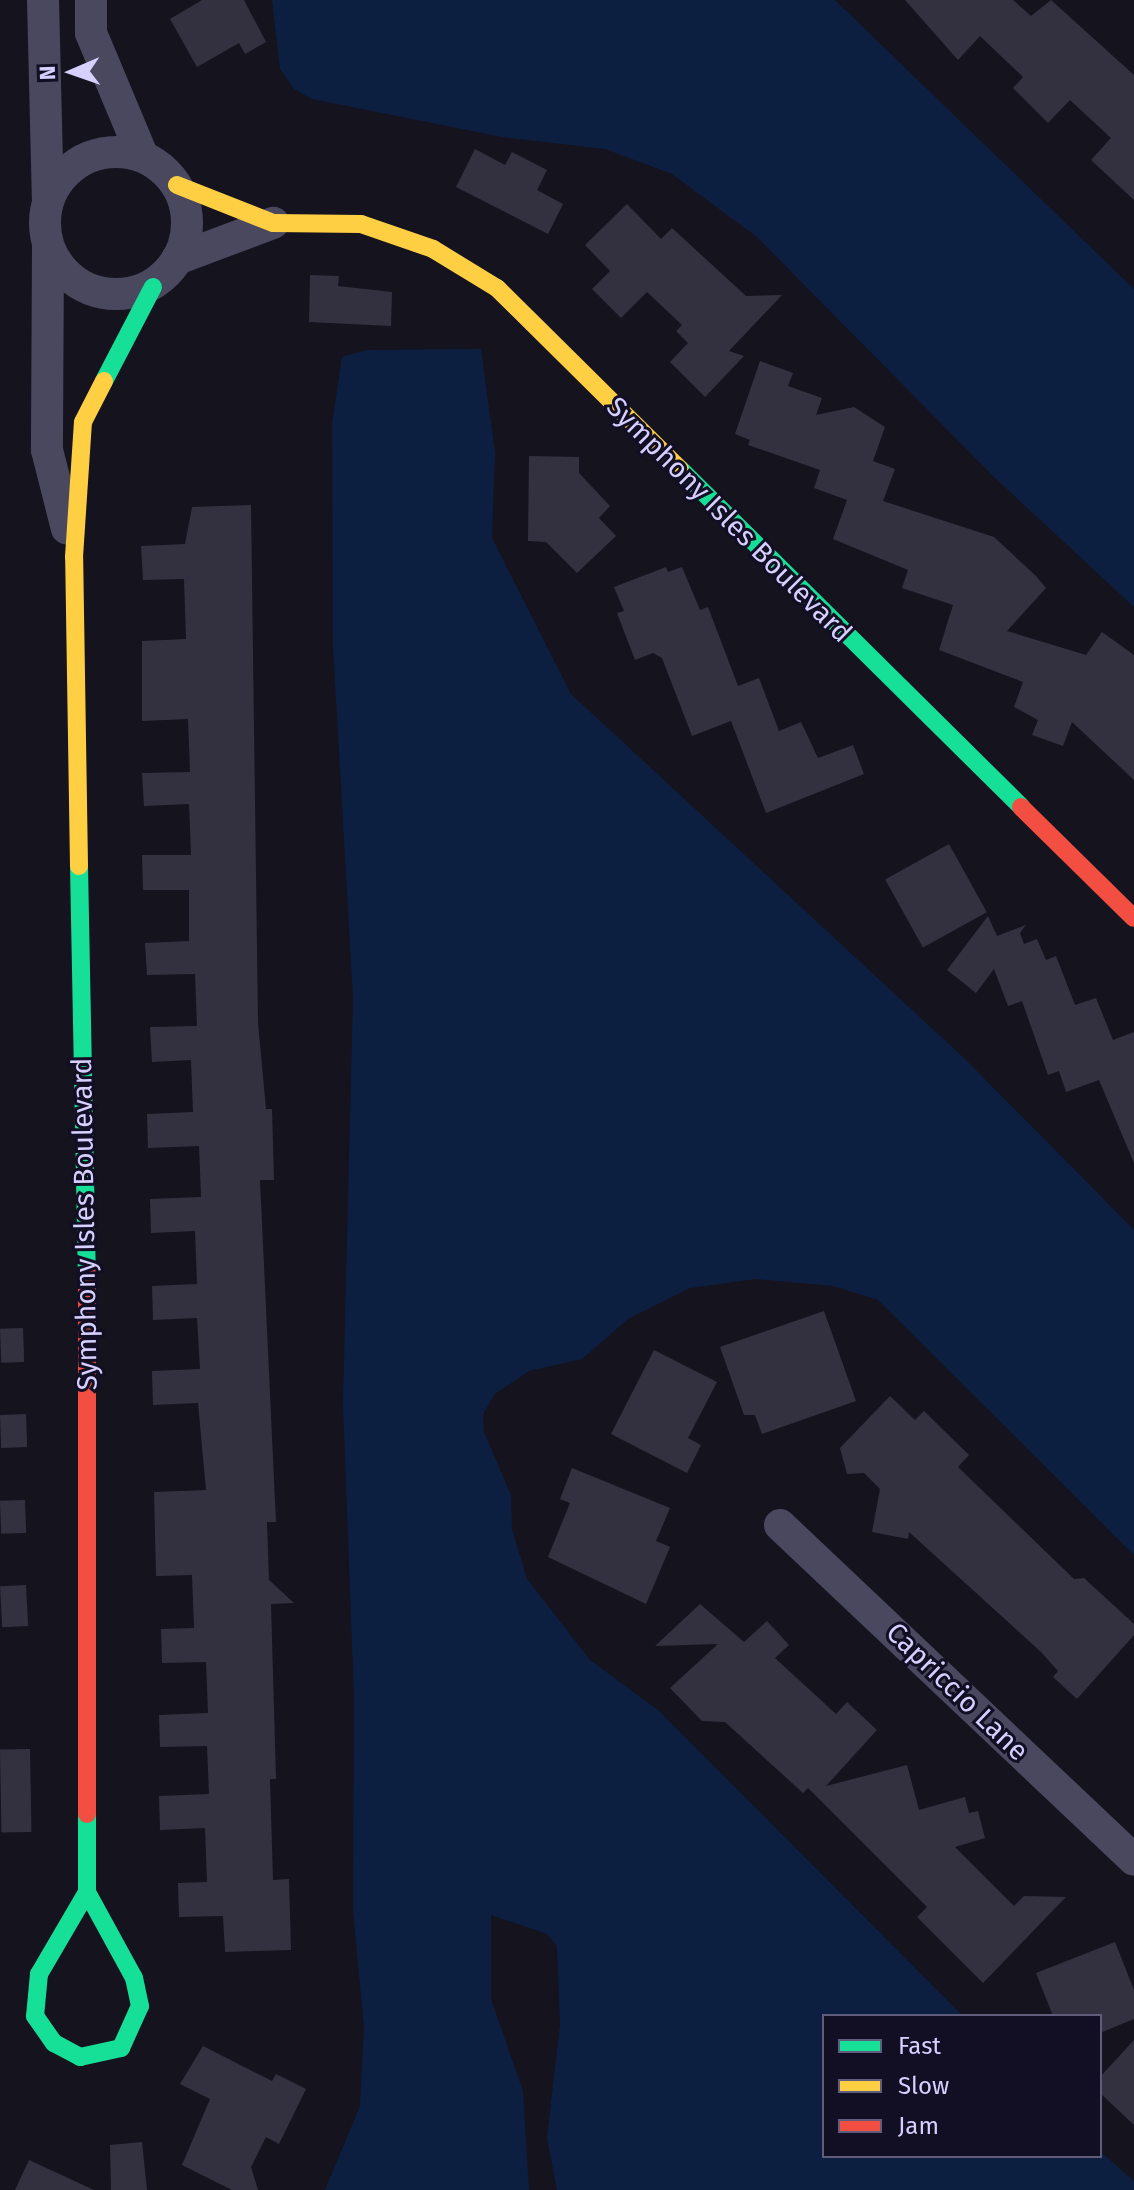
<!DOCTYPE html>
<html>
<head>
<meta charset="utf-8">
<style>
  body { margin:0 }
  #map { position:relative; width:1134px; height:2190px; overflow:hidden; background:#15131e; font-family:"Fira Sans",sans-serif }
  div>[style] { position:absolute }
  .water>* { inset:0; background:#0d1f41 }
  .building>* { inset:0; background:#333140; transform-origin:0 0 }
  .street>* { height:32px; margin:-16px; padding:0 16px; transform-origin:16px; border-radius:16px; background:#49485f }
  .street>.ring { margin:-16px; padding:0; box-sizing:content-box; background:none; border:32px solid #49485f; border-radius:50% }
  .fast>* { height:18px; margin:-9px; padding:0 9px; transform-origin:9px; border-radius:9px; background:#16e098 }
  .slow>* { height:18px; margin:-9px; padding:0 9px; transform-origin:9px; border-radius:9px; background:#ffcf43 }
  .jam>* { height:18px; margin:-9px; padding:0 9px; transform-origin:9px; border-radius:9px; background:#f24e42 }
  span { translate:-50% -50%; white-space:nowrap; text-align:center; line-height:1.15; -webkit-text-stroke:6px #120e23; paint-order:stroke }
  .street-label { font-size:28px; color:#d6d0ff }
  .legend { position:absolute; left:822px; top:2014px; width:280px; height:144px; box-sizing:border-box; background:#120e23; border:2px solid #605c7b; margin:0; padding:10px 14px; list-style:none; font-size:24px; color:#d6d0ff }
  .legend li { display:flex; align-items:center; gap:16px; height:40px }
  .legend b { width:40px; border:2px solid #605c7b }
  .north { position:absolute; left:32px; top:32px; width:80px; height:80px; -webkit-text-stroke:6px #120e23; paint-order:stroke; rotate:268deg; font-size:22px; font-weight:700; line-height:32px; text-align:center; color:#d6d0ff }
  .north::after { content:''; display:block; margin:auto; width:28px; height:36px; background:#d6d0ff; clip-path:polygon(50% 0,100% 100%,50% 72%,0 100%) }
</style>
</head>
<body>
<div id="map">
  <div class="water">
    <i style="clip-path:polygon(272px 0,835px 0,1134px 289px,1134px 607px,993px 476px,757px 237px,672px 174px,605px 149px,502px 137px,312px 99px,294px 89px,280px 69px)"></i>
    <i style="clip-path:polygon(481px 349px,495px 453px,492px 538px,571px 694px,965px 1059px,1134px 1230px,1134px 1555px,878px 1300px,833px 1286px,756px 1279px,690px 1288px,628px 1319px,582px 1359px,529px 1371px,495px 1394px,483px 1414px,484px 1432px,511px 1495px,512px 1529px,527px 1579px,590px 1660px,659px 1711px,963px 2016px,824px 2016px,824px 2156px,1100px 2156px,1100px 2151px,1134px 2181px,1134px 2190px,557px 2190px,547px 2138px,560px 2025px,557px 1946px,547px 1934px,491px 1915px,491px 1999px,523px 2091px,529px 2190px,325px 2190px,360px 2106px,364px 2027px,353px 1910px,354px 1697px,343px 1403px,353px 997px,333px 646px,332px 424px,342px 357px,367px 350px)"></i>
  </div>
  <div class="building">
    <i style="clip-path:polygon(202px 0,244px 0,266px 42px,245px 54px,239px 43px,197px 67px,170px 19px)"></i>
    <i style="clip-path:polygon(905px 0,1013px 0,1031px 16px,1051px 0,1134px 75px,1134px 200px,1091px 160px,1111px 138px,1070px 100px,1048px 123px,1013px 88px,1023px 77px,980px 36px,958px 60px)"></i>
    <i style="clip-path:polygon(475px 149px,505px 165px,512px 152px,547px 170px,537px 190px,563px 204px,548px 234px,456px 187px)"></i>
    <i style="clip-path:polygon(627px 204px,661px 239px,672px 228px,746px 296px,782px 295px,729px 351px,744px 356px,705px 397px,670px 362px,688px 343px,676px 331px,682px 325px,647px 292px,621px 318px,592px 289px,610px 271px,585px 245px)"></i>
    <i style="clip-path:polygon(310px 275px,339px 276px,338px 286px,392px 292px,391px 326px,309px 322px)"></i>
    <i style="clip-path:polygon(760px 361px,793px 373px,788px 386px,822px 398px,816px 415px,854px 407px,885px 427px,873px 461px,895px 469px,883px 501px,994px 537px,1036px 576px,1046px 588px,1007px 631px,1086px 655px,1102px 632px,1134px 655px,1134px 780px,1072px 722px,1063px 746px,1032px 735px,1038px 720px,1014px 707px,1023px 682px,939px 650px,953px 605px,902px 588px,908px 570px,833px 539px,847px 500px,814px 488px,820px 470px,748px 445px,750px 440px,735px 434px)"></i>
    <i style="clip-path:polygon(529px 456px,579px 457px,579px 473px,610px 506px,599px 518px,616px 536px,577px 573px,546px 542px,528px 541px)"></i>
    <i style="clip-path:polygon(251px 505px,258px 1023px,266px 1109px,272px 1109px,274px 1180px,260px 1180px,276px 1522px,267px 1522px,269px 1580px,294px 1603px,271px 1604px,276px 1779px,270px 1779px,273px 1880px,289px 1879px,291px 1950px,225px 1952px,223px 1916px,179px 1917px,178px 1883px,207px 1882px,205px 1828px,160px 1830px,159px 1796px,209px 1794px,207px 1746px,160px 1747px,159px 1715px,208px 1713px,206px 1662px,162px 1663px,161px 1629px,194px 1628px,192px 1575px,156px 1576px,154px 1492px,206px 1490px,198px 1403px,153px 1405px,152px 1371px,200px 1369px,197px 1318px,153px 1320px,152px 1286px,197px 1284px,195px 1231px,151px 1233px,150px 1199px,201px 1197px,199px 1146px,148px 1148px,147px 1114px,193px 1112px,191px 1060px,152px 1062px,150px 1027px,197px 1026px,195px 974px,147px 975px,145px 943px,189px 941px,189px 890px,143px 890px,142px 855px,191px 855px,189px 804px,144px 806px,142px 773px,190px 772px,188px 719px,142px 721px,142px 641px,186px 639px,184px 579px,143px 580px,141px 546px,185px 544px,192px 507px)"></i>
    <i style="clip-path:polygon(666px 567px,668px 572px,682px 567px,700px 610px,708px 607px,738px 686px,759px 678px,779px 731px,801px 722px,818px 758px,853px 745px,864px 774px,766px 813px,731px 721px,692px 736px,662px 658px,653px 653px,635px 660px,617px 613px,624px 611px,614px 587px)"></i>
    <i style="left:949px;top:844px;width:78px;height:73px;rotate:61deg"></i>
    <i style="clip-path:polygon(988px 916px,997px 936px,1026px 925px,1020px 933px,1024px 944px,1037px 939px,1046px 960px,1056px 956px,1075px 1005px,1096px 998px,1113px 1040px,1134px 1032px,1134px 1163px,1099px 1080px,1066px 1092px,1059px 1071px,1048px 1075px,1022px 1001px,1008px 1006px,994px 969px,976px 993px,947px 970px)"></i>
    <i style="clip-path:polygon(824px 1311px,856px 1401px,762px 1434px,755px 1415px,744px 1415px,720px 1347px)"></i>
    <i style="left:23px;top:1328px;width:34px;height:23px;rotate:88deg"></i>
    <i style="clip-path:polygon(654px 1350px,717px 1382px,688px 1438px,701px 1445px,687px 1473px,611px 1434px)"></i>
    <i style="clip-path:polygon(890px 1396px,915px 1420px,924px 1411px,969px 1455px,958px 1467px,1074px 1579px,1084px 1578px,1134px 1624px,1134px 1635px,1077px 1699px,1053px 1677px,1058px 1671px,1041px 1652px,909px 1532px,908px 1539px,872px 1532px,880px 1489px,864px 1473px,847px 1474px,840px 1448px)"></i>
    <i style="left:26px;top:1414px;width:33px;height:26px;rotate:88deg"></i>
    <i style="clip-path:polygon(572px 1468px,670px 1508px,656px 1541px,670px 1547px,646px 1604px,548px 1557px,570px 1503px,560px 1499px)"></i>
    <i style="left:25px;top:1500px;width:33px;height:25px;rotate:88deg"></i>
    <i style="left:26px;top:1585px;width:41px;height:26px;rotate:87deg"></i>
    <i style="clip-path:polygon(700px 1604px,744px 1642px,767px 1621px,789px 1645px,775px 1658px,836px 1714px,847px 1702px,877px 1730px,826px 1786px,907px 1765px,919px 1810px,965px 1797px,969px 1813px,978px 1811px,985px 1838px,955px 1847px,1014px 1906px,1024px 1896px,1066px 1897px,983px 1983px,917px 1917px,927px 1907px,808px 1788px,803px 1793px,725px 1722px,702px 1721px,670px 1688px,718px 1644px,655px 1646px)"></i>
    <i style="left:30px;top:1749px;width:83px;height:30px;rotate:89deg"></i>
    <i style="clip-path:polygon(1115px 1942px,1134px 1990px,1134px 2019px,1100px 2033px,1100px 2016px,1053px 2016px,1036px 1973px)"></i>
    <i style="clip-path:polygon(1134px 2040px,1134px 2125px,1100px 2093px,1100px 2077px)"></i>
    <i style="clip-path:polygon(203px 2046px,272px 2081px,276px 2074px,306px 2089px,279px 2144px,266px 2137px,251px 2167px,258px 2190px,232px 2190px,182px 2165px,210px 2099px,180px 2084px)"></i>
    <i style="clip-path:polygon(142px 2142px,147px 2190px,111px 2190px,110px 2145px)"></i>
    <i style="clip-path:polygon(29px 2160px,94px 2190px,15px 2190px)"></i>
  </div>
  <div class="street">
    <i style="left:43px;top:0;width:199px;rotate:88.6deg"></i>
    <i style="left:91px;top:0;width:33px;rotate:90deg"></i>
    <i style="left:91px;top:33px;width:132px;rotate:67.3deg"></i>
    <i class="ring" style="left:45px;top:152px;width:110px;height:110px"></i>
    <i style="left:48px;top:247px;width:203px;rotate:90.3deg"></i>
    <i style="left:47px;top:450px;width:81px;rotate:75.8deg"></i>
    <i style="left:177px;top:259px;width:103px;rotate:-20.6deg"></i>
    <i style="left:780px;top:1525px;width:487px;rotate:43.4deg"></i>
  </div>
  <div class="fast">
    <i style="left:104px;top:381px;width:106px;rotate:-62.5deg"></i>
    <i style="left:680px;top:469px;width:480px;rotate:44.7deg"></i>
    <i style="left:79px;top:866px;width:407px;rotate:88.9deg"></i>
    <i style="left:87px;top:1892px;width:95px;rotate:120.3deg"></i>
    <i style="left:39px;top:1974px;width:42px;rotate:95.4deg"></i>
    <i style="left:35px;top:2016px;width:33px;rotate:55deg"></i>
    <i style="left:54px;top:2043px;width:30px;rotate:28deg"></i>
    <i style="left:80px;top:2057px;width:42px;rotate:-12.4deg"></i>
    <i style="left:121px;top:2048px;width:46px;rotate:-65.7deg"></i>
    <i style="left:140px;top:2006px;width:29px;rotate:-102deg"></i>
    <i style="left:134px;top:1978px;width:98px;rotate:-118.7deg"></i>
    <i style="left:87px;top:1892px;width:78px;rotate:-90deg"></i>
  </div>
  <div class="slow">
    <i style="left:177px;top:185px;width:103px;rotate:21.6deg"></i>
    <i style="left:273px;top:223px;width:88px;rotate:0.7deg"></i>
    <i style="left:361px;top:224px;width:76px;rotate:19.1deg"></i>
    <i style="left:433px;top:249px;width:75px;rotate:31.4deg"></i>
    <i style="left:497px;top:288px;width:257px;rotate:44.7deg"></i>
    <i style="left:79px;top:866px;width:309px;rotate:-90.9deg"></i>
    <i style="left:74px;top:557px;width:135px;rotate:-86.2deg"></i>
    <i style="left:83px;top:422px;width:46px;rotate:-62.9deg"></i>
  </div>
  <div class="jam">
    <i style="left:1021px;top:807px;width:158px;rotate:44.5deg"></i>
    <i style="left:87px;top:1273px;width:541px;rotate:90deg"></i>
  </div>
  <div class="street-label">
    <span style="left:729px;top:520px;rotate:45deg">Symphony Isles Boulevard</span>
    <span style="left:85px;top:1224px;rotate:-91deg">Symphony Isles Boulevard</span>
    <span style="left:957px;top:1692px;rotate:44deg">Capriccio Lane</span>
  </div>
  <ul class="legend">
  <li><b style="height:10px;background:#16e098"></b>Fast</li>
  <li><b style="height:10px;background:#ffcf43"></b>Slow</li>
  <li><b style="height:10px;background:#f24e42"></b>Jam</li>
  </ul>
  <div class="north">N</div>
</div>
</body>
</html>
